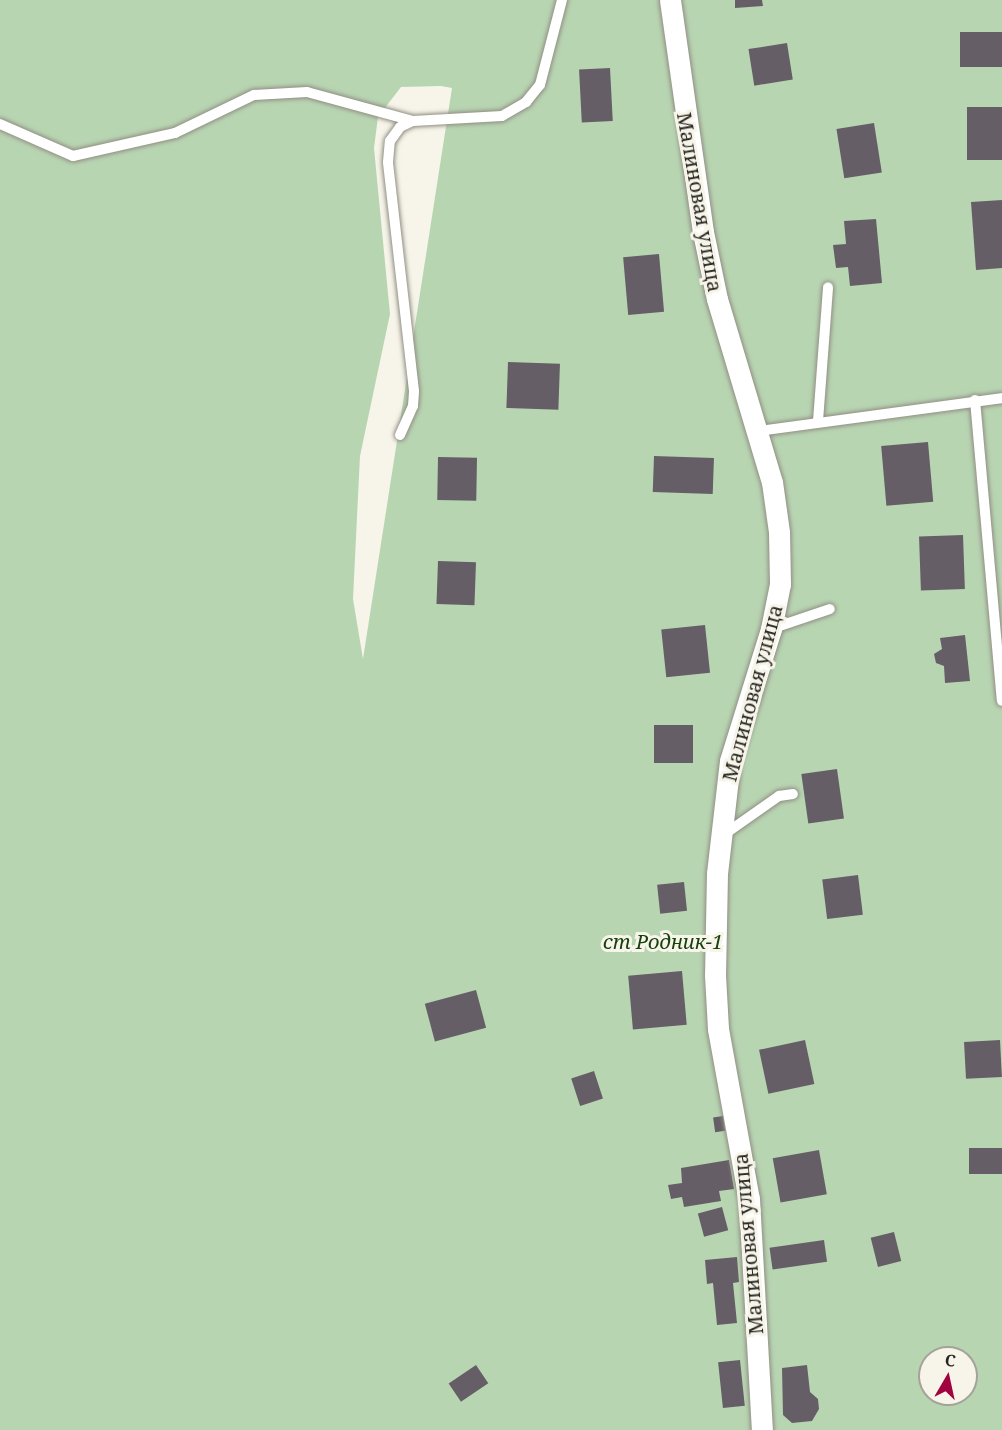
<!DOCTYPE html>
<html>
<head>
<meta charset="utf-8">
<style>
  body { margin:0 }
  #map { position:relative; width:1002px; height:1430px; overflow:hidden; background:#f7f5e9; font-family:"Noto Serif",serif }
  div>[style] { position:absolute }
  .green>* { inset:0; background:#b8d5b2 }
  .building>* { inset:0; background:#665e67; transform-origin:0 0 }
  .roads { filter:drop-shadow(0 0 2px #918f84) drop-shadow(0 0 2px #918f84) }
  .service>* { height:10px; margin:-5px; padding:0 5px; transform-origin:5px; border-radius:5px; background:#fff }
  .minor>* { height:21px; margin:-10.5px; padding:0 10.5px; transform-origin:10.5px; border-radius:10.5px; background:#fff }
  span { translate:-50% -50%; white-space:nowrap; text-align:center; line-height:1.15; -webkit-text-stroke:6px #f7f5e9; paint-order:stroke }
  .street-label { font-size:20px; color:#272622 }
  .park-label { font-size:20px; color:#17410e; font-style:italic }
  .north { position:absolute; left:918px; top:1346px; width:60px; height:60px; box-sizing:border-box; background:#f7f5e9; border:2px solid #a4a299; border-radius:50%; rotate:9deg; font-size:16px; font-weight:700; line-height:24px; text-align:center; color:#272622 }
  .north::after { content:''; display:block; margin:auto; width:21px; height:27px; background:#a1033e; clip-path:polygon(50% 0,100% 100%,50% 72%,0 100%) }
</style>
</head>
<body>
<div id="map">
  <div class="green">
    <i style="clip-path:polygon(evenodd,0 0,1002px 0,1002px 1430px,0 1430px,0 0,441px 86px,452px 88px,363px 659px,353px 599px,360px 456px,390px 314px,374px 148px,378px 117px,401px 87px,441px 86px,0 0,930px 1358px,966px 1358px,966px 1394px,930px 1394px,930px 1358px)"></i>
  </div>
  <div class="building">
    <i style="clip-path:polygon(735px 0,762px 0,763px 6px,735px 8px)"></i>
    <i style="left:1002px;top:32px;width:35px;height:42px;rotate:90deg"></i>
    <i style="left:787px;top:43px;width:37px;height:39px;rotate:81deg"></i>
    <i style="left:610px;top:68px;width:53px;height:31px;rotate:87deg"></i>
    <i style="left:1002px;top:107px;width:53px;height:35px;rotate:90deg"></i>
    <i style="left:874px;top:123px;width:50px;height:38px;rotate:81deg"></i>
    <i style="clip-path:polygon(1002px 200px,1002px 268px,976px 270px,971px 202px)"></i>
    <i style="clip-path:polygon(876px 219px,882px 283px,850px 286px,848px 267px,836px 268px,833px 245px,846px 244px,844px 221px)"></i>
    <i style="left:659px;top:254px;width:58px;height:36px;rotate:85deg"></i>
    <i style="left:508px;top:362px;width:52px;height:46px;rotate:2deg"></i>
    <i style="left:928px;top:442px;width:60px;height:47px;rotate:85deg"></i>
    <i style="left:654px;top:456px;width:60px;height:36px;rotate:2deg"></i>
    <i style="left:438px;top:457px;width:39px;height:43px;rotate:1deg"></i>
    <i style="left:963px;top:535px;width:54px;height:44px;rotate:88deg"></i>
    <i style="left:438px;top:561px;width:38px;height:43px;rotate:2deg"></i>
    <i style="left:705px;top:625px;width:48px;height:44px;rotate:84deg"></i>
    <i style="clip-path:polygon(965px 635px,970px 681px,945px 683px,944px 666px,936px 663px,934px 654px,942px 649px,940px 638px)"></i>
    <i style="left:654px;top:725px;width:39px;height:38px"></i>
    <i style="left:837px;top:769px;width:50px;height:36px;rotate:82deg"></i>
    <i style="left:858px;top:875px;width:40px;height:36px;rotate:83deg"></i>
    <i style="left:684px;top:882px;width:29px;height:27px;rotate:84deg"></i>
    <i style="left:682px;top:971px;width:54px;height:54px;rotate:85deg"></i>
    <i style="left:476px;top:990px;width:39px;height:53px;rotate:75deg"></i>
    <i style="left:805px;top:1040px;width:45px;height:47px;rotate:78deg"></i>
    <i style="left:1000px;top:1040px;width:37px;height:36px;rotate:87deg"></i>
    <i style="left:594px;top:1071px;width:29px;height:24px;rotate:72deg"></i>
    <i style="left:723px;top:1116px;width:15px;height:10px;rotate:82deg"></i>
    <i style="left:1002px;top:1148px;width:26px;height:33px;rotate:90deg"></i>
    <i style="left:819px;top:1150px;width:45px;height:47px;rotate:80deg"></i>
    <i style="clip-path:polygon(729px 1160px,734px 1189px,719px 1191px,721px 1201px,684px 1207px,682px 1197px,671px 1199px,668px 1185px,682px 1183px,681px 1168px)"></i>
    <i style="left:722px;top:1207px;width:24px;height:25px;rotate:75deg"></i>
    <i style="left:894px;top:1232px;width:30px;height:24px;rotate:76deg"></i>
    <i style="left:824px;top:1240px;width:22px;height:55px;rotate:82deg"></i>
    <i style="clip-path:polygon(737px 1257px,739px 1282px,733px 1283px,737px 1323px,717px 1325px,713px 1283px,707px 1284px,705px 1260px)"></i>
    <i style="left:740px;top:1360px;width:46px;height:22px;rotate:84deg"></i>
    <i style="left:476px;top:1365px;width:22px;height:33px;rotate:56deg"></i>
    <i style="clip-path:polygon(807px 1365px,810px 1392px,818px 1399px,819px 1409px,812px 1421px,792px 1423px,783px 1415px,782px 1368px)"></i>
  </div>
  <div class="roads">
    <div class="service">
      <i style="left:0;top:124px;width:80px;rotate:23.7deg"></i>
      <i style="left:73px;top:156px;width:105px;rotate:-12.7deg"></i>
      <i style="left:175px;top:133px;width:88px;rotate:-25.7deg"></i>
      <i style="left:254px;top:95px;width:53px;rotate:-3.2deg"></i>
      <i style="left:307px;top:92px;width:110px;rotate:15.3deg"></i>
      <i style="left:413px;top:121px;width:89px;rotate:-3.2deg"></i>
      <i style="left:502px;top:116px;width:28px;rotate:-30deg"></i>
      <i style="left:526px;top:102px;width:22px;rotate:-51deg"></i>
      <i style="left:540px;top:85px;width:88px;rotate:-75.5deg"></i>
      <i style="left:975px;top:400px;width:302px;rotate:84.9deg"></i>
      <i style="left:818px;top:421px;width:134px;rotate:-85.7deg"></i>
      <i style="left:759px;top:431px;width:245px;rotate:-7.7deg"></i>
      <i style="left:400px;top:435px;width:32px;rotate:-66deg"></i>
      <i style="left:413px;top:406px;width:15px;rotate:-86deg"></i>
      <i style="left:414px;top:391px;width:230px;rotate:-96.5deg"></i>
      <i style="left:388px;top:162px;width:21px;rotate:-85deg"></i>
      <i style="left:390px;top:141px;width:17px;rotate:-54deg"></i>
      <i style="left:400px;top:127px;width:14px;rotate:-25deg"></i>
      <i style="left:771px;top:629px;width:62px;rotate:-18.7deg"></i>
      <i style="left:722px;top:836px;width:70px;rotate:-35.1deg"></i>
      <i style="left:779px;top:796px;width:14px;rotate:-8deg"></i>
    </div>
    <div class="minor">
      <i style="left:670px;top:0;width:234px;rotate:81.9deg"></i>
      <i style="left:703px;top:232px;width:68px;rotate:78.2deg"></i>
      <i style="left:717px;top:299px;width:191px;rotate:73.3deg"></i>
      <i style="left:772px;top:482px;width:50px;rotate:82deg"></i>
      <i style="left:779px;top:532px;width:52px;rotate:88.9deg"></i>
      <i style="left:780px;top:584px;width:46px;rotate:101.3deg"></i>
      <i style="left:771px;top:629px;width:138px;rotate:107.3deg"></i>
      <i style="left:730px;top:761px;width:113px;rotate:96.6deg"></i>
      <i style="left:717px;top:873px;width:102px;rotate:91.1deg"></i>
      <i style="left:715px;top:975px;width:54px;rotate:86.8deg"></i>
      <i style="left:718px;top:1029px;width:173px;rotate:79.7deg"></i>
      <i style="left:749px;top:1199px;width:231px;rotate:86.8deg"></i>
    </div>
  </div>
  <div class="street-label">
    <span style="left:700px;top:202px;rotate:80deg">Малиновая улица</span>
    <span style="left:752px;top:693px;rotate:-75deg">Малиновая улица</span>
    <span style="left:748px;top:1244px;rotate:-95deg">Малиновая улица</span>
  </div>
  <div class="park-label">
    <span style="left:663px;top:941px">ст Родник-1</span>
  </div>
  <div class="north">С</div>
</div>
</body>
</html>
